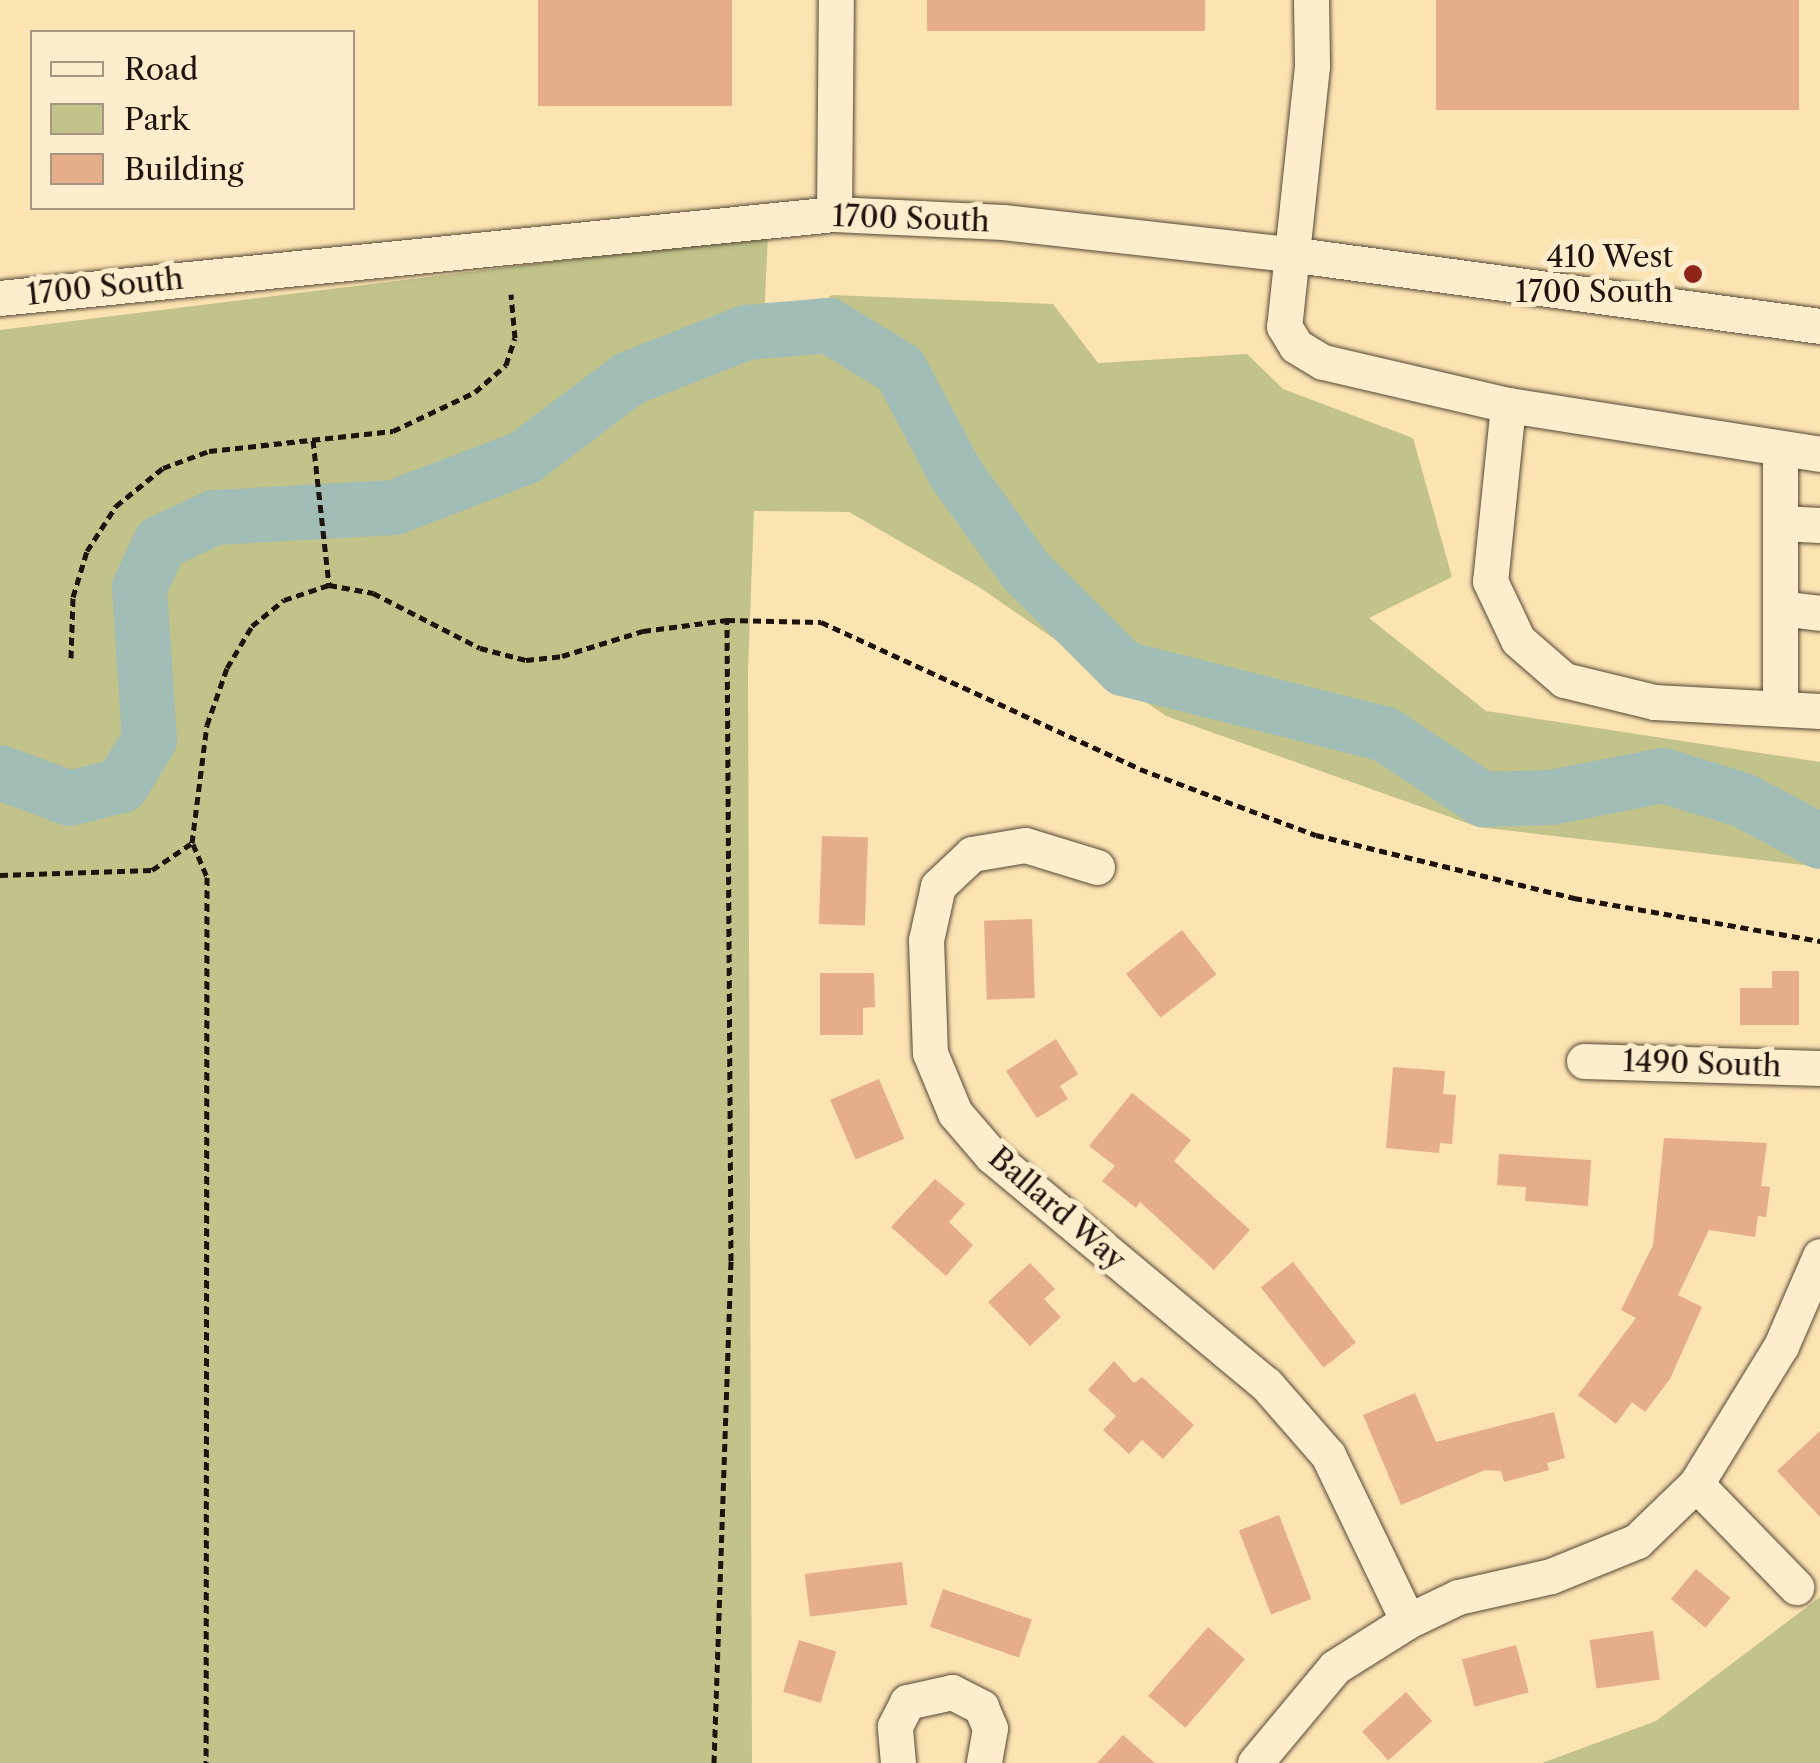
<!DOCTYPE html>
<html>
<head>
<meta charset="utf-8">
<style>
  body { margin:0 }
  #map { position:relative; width:1820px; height:1763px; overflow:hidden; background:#fce3b2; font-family:"Libre Caslon Text",serif }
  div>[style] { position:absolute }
  .green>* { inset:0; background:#c1c38b }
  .river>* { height:55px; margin:-27.5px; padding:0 27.5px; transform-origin:27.5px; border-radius:27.5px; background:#a2bcb6 }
  .building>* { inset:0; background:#e6ad8b; transform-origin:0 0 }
  .path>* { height:5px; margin-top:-2.5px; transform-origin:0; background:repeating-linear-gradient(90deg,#1f130d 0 8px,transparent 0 13px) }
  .roads { filter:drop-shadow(0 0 2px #564736) drop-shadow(0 0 2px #564736) }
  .minor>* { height:35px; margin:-17.5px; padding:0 17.5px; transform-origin:17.5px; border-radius:17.5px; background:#fdedcd }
  .dots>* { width:28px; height:28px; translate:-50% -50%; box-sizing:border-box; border:5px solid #fdedcd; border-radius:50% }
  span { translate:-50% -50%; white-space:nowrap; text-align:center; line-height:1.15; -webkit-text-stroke:10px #fdedcd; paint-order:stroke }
  .street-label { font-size:30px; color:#1f130d }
  .poi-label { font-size:30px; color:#1f130d }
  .right { translate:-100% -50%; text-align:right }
  .legend { position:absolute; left:30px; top:30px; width:325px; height:180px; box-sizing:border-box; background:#fdedcd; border:2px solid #a49680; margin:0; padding:12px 18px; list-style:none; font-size:30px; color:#1f130d }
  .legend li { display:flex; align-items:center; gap:20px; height:50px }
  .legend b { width:50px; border:2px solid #a49680 }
</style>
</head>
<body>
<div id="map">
  <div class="green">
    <i style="clip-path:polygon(768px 235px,763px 343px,832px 295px,1053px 304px,1098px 363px,1247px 354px,1283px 389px,1413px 438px,1452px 577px,1369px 618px,1486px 711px,1820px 762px,1820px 867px,1478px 827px,1166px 716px,979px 587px,849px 512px,754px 511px,748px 671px,752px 1763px,0 1763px,0 330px)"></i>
    <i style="clip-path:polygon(1820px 1597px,1820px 1763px,1542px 1763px,1656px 1721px)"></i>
  </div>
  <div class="river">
    <i style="left:0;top:772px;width:74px;rotate:20.6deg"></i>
    <i style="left:69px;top:798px;width:54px;rotate:-14deg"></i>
    <i style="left:121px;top:785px;width:54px;rotate:-58.7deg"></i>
    <i style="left:149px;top:739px;width:152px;rotate:-93.8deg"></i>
    <i style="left:139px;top:587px;width:50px;rotate:-65deg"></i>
    <i style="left:160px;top:542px;width:60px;rotate:-24.8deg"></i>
    <i style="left:214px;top:517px;width:180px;rotate:-3.2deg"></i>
    <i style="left:394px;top:507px;width:139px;rotate:-21deg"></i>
    <i style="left:524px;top:457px;width:131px;rotate:-37deg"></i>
    <i style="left:629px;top:378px;width:126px;rotate:-21.5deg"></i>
    <i style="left:746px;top:332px;width:82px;rotate:-4.9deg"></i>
    <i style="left:828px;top:325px;width:84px;rotate:31.4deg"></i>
    <i style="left:900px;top:369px;width:118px;rotate:62.1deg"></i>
    <i style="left:955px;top:473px;width:120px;rotate:54.2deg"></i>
    <i style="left:1025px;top:570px;width:139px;rotate:45deg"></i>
    <i style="left:1123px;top:668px;width:270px;rotate:14.1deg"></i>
    <i style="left:1385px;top:734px;width:118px;rotate:33.6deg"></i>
    <i style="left:1483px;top:799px;width:67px;rotate:-1.7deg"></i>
    <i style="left:1550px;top:797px;width:115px;rotate:-11deg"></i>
    <i style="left:1663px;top:775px;width:84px;rotate:17.4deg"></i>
    <i style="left:1743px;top:800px;width:87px;rotate:28deg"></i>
  </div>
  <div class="building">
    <i style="left:538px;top:0;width:194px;height:106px"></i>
    <i style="left:927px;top:0;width:278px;height:31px"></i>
    <i style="left:1436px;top:0;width:363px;height:110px"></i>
    <i style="left:822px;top:836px;width:46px;height:88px;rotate:2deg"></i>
    <i style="left:1032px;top:919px;width:79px;height:48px;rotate:88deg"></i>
    <i style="left:1182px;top:930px;width:56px;height:71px;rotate:52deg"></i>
    <i style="clip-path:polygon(1772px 971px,1799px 971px,1799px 1025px,1740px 1025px,1740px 988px,1772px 988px)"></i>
    <i style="clip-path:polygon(820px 973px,874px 973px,875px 1007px,863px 1008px,863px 1035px,820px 1035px)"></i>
    <i style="clip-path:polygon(1056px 1039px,1078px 1074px,1060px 1086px,1068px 1099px,1037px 1118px,1006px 1071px)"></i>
    <i style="clip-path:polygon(1393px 1067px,1445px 1071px,1443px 1094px,1456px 1095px,1452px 1144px,1440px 1143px,1439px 1153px,1386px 1148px)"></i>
    <i style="left:879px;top:1079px;width:65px;height:53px;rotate:67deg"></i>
    <i style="clip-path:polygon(1132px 1093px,1191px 1140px,1174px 1161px,1250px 1230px,1214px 1270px,1140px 1202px,1136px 1208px,1102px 1181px,1115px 1166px,1089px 1146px)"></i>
    <i style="clip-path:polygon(1664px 1138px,1767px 1143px,1761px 1186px,1770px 1187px,1766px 1217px,1758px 1216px,1755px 1237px,1709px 1230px,1678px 1295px,1702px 1307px,1670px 1379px,1645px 1412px,1632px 1402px,1616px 1424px,1578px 1395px,1636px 1318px,1621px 1310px,1653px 1245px)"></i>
    <i style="clip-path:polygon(1499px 1154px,1591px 1160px,1588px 1206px,1525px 1201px,1526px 1187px,1497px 1185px)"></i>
    <i style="clip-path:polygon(935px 1179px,965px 1204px,949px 1222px,973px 1245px,946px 1276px,891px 1227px)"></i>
    <i style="left:1293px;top:1262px;width:102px;height:41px;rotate:52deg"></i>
    <i style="clip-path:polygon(1030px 1263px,1055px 1289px,1044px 1299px,1061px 1317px,1030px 1346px,988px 1302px)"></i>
    <i style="clip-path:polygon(1114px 1361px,1134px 1383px,1142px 1377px,1194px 1425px,1163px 1459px,1142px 1440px,1129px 1454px,1103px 1430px,1116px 1416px,1088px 1390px)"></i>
    <i style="clip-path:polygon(1415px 1393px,1436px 1442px,1554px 1412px,1565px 1458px,1547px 1463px,1549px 1470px,1504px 1482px,1501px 1471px,1485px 1470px,1401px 1505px,1363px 1415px)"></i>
    <i style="clip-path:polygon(1820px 1431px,1820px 1517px,1777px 1471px)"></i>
    <i style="left:1279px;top:1515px;width:90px;height:43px;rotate:69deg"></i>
    <i style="left:902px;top:1562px;width:43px;height:98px;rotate:83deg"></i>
    <i style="left:1696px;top:1569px;width:45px;height:39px;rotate:40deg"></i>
    <i style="left:943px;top:1589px;width:94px;height:40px;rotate:19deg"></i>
    <i style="left:1208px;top:1627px;width:49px;height:91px;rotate:41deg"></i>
    <i style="left:1653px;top:1631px;width:49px;height:64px;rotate:82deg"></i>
    <i style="left:799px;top:1640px;width:39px;height:54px;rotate:17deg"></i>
    <i style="left:1516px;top:1645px;width:49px;height:56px;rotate:75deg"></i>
    <i style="left:1406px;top:1692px;width:39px;height:59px;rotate:48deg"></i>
    <i style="clip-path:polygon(1123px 1735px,1155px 1763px,1097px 1763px)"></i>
  </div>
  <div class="path">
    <i style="left:313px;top:440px;width:146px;rotate:83.7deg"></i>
    <i style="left:71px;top:658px;width:61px;rotate:-88.1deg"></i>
    <i style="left:73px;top:597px;width:48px;rotate:-73.1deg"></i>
    <i style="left:87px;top:551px;width:54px;rotate:-57.2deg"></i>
    <i style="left:116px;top:506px;width:60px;rotate:-39deg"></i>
    <i style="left:163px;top:468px;width:49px;rotate:-20.3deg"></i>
    <i style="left:209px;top:451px;width:185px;rotate:-6.2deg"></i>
    <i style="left:393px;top:431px;width:91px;rotate:-25.4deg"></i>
    <i style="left:475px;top:392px;width:41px;rotate:-41.1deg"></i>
    <i style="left:506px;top:365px;width:28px;rotate:-72deg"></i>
    <i style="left:515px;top:338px;width:44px;rotate:-95.2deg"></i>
    <i style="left:193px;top:844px;width:36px;rotate:67deg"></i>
    <i style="left:207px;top:877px;width:886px;rotate:90.06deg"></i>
    <i style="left:0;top:875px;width:152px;rotate:-1.9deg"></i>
    <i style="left:152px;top:870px;width:48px;rotate:-34deg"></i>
    <i style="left:192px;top:843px;width:119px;rotate:-82.8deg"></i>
    <i style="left:207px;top:725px;width:60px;rotate:-70.7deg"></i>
    <i style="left:227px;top:668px;width:49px;rotate:-59.2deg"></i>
    <i style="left:252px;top:626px;width:41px;rotate:-39.1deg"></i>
    <i style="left:284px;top:600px;width:47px;rotate:-18.4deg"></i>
    <i style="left:329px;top:585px;width:45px;rotate:10.3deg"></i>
    <i style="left:373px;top:593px;width:120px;rotate:27.2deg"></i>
    <i style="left:480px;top:648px;width:48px;rotate:14.6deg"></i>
    <i style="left:526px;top:660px;width:36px;rotate:-6deg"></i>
    <i style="left:562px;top:656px;width:85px;rotate:-17.2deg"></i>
    <i style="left:643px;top:631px;width:85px;rotate:-7.5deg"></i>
    <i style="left:727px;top:620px;width:94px;rotate:1.2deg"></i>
    <i style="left:821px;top:622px;width:351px;rotate:24.7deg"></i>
    <i style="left:1140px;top:769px;width:188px;rotate:20.6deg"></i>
    <i style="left:1316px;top:835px;width:266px;rotate:13.7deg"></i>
    <i style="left:1574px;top:898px;width:250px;rotate:9.9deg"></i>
    <i style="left:714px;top:1763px;width:502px;rotate:-88.06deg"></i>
    <i style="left:731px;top:1261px;width:641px;rotate:-90.36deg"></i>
  </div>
  <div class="roads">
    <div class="minor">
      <i style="left:1311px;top:0;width:66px;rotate:89.1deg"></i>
      <i style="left:1312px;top:66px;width:262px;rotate:96.1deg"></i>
      <i style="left:1284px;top:326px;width:23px;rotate:59deg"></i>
      <i style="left:1296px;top:346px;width:31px;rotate:31deg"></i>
      <i style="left:1323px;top:362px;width:190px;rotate:13.1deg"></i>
      <i style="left:1508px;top:405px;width:316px;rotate:8.9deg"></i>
      <i style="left:834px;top:214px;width:214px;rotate:-89.5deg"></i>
      <i style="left:0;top:298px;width:838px;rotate:-5.75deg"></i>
      <i style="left:834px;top:214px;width:169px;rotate:2.7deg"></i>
      <i style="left:1003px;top:222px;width:288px;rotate:6.4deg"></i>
      <i style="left:1289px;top:254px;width:536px;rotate:7.72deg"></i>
      <i style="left:1508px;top:405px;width:177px;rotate:95.8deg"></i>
      <i style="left:1490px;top:581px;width:65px;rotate:64.6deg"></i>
      <i style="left:1518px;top:640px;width:61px;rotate:41deg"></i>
      <i style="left:1564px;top:680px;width:93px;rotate:13.7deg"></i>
      <i style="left:1654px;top:702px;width:166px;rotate:3.1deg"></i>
      <i style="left:1780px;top:450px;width:258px;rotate:90deg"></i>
      <i style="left:1780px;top:523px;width:40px;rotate:2.9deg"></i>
      <i style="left:1780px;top:608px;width:40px;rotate:7.1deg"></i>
      <i style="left:1097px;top:867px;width:75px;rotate:-163deg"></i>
      <i style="left:1025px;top:845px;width:54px;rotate:170.4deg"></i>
      <i style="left:972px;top:854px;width:47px;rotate:136.7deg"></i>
      <i style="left:938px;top:886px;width:55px;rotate:102.5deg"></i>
      <i style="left:926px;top:940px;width:113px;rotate:88deg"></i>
      <i style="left:930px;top:1053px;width:65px;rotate:67.4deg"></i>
      <i style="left:955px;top:1113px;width:57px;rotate:49.3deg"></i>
      <i style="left:992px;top:1156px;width:356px;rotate:39.8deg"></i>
      <i style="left:1266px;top:1384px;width:94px;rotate:48.9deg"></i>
      <i style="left:1328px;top:1455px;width:184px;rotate:64.3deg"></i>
      <i style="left:1584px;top:1061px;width:236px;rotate:1.7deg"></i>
      <i style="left:1696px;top:1484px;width:144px;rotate:45.8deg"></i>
      <i style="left:898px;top:1763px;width:37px;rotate:-95deg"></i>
      <i style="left:895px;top:1726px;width:27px;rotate:-63deg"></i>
      <i style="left:907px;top:1702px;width:46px;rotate:-12.5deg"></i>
      <i style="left:952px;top:1692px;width:33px;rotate:27deg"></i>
      <i style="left:981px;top:1707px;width:23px;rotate:67deg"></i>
      <i style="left:990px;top:1728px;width:36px;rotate:100deg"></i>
      <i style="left:1255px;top:1763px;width:125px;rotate:-50.2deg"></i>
      <i style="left:1335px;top:1667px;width:86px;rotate:-32.2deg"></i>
      <i style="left:1408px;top:1621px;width:55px;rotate:-25.6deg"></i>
      <i style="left:1458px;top:1597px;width:95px;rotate:-12.7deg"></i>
      <i style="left:1551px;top:1576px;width:93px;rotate:-22.1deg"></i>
      <i style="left:1637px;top:1541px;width:82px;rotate:-44deg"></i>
      <i style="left:1696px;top:1484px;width:162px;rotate:-58.4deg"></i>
      <i style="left:1781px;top:1346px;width:98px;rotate:-66.6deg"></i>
    </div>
  </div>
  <div class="dots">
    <i style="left:1693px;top:274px;background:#8f2418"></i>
  </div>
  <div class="street-label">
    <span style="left:911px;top:219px;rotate:2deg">1700 South</span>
    <span style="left:105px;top:287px;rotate:-6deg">1700 South</span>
    <span style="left:1702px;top:1064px;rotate:2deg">1490 South</span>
    <span style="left:1057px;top:1209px;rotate:41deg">Ballard Way</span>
  </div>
  <div class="poi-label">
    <span class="right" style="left:1673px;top:274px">410 West<br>1700 South</span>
  </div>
  <ul class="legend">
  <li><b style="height:12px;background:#fdedcd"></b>Road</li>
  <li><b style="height:28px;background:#c1c38b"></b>Park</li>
  <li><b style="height:28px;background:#e6ad8b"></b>Building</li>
  </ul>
</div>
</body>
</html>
